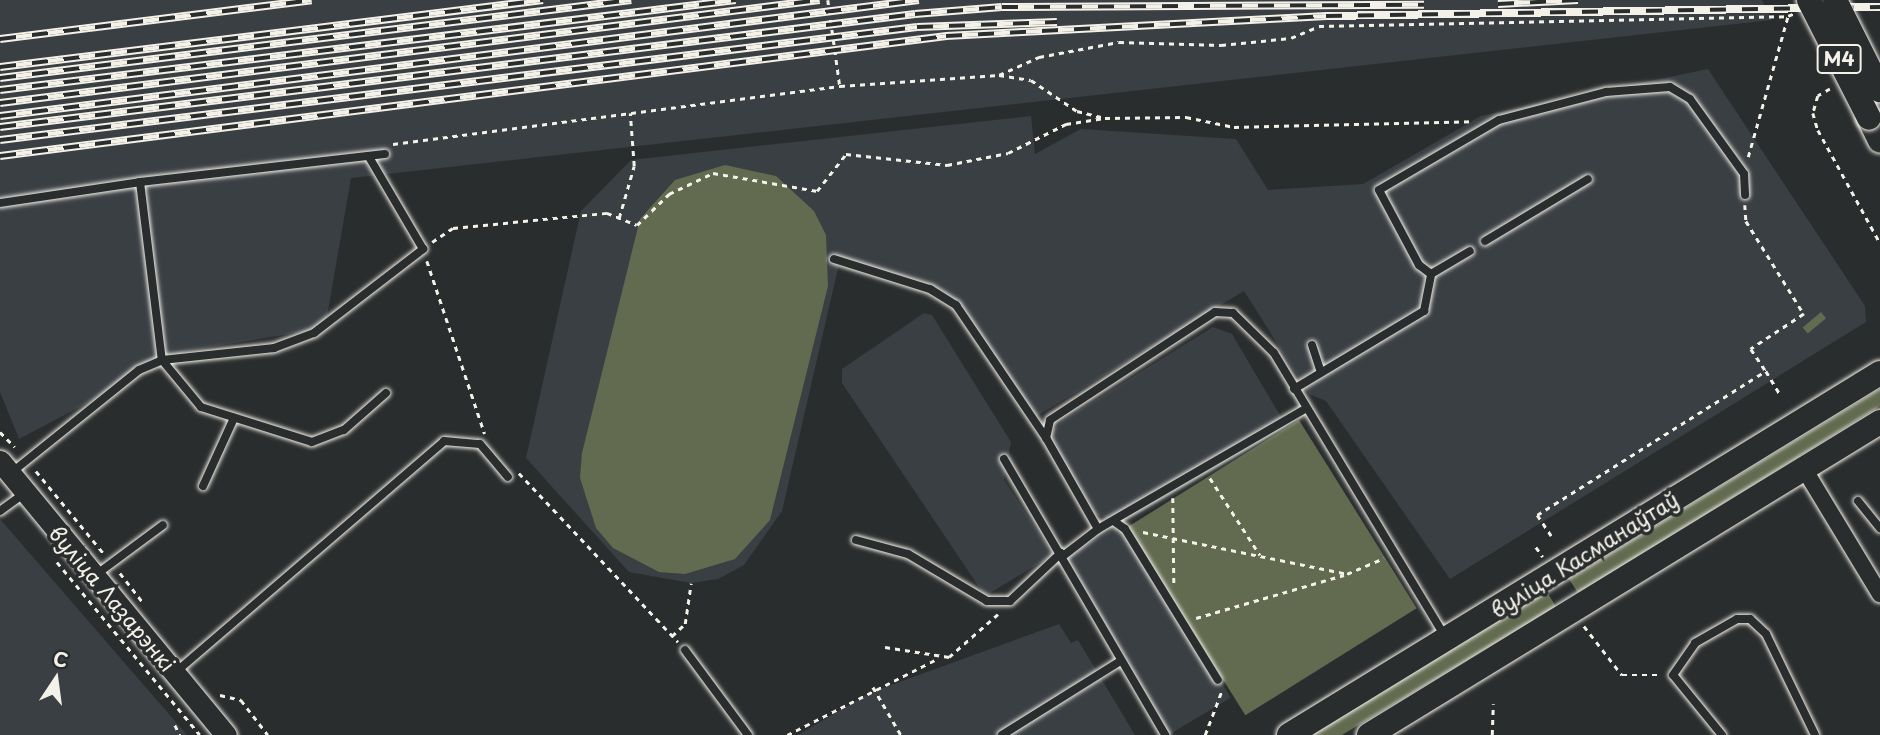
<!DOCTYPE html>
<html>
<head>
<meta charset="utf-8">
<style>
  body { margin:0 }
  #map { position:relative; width:1880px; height:735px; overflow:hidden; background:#2a2d2e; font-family:"Playpen Sans",sans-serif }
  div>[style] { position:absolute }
  .built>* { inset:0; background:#3a3f44; transform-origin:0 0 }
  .green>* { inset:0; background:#626a50; transform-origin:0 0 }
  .path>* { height:2.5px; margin-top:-1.25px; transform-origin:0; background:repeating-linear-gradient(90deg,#f4f1e8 0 5px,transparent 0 10px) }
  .roads { filter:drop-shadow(0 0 2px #f4f1e8) drop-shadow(0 0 2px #f4f1e8) }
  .lane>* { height:8px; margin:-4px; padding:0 4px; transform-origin:4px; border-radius:4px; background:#2a2d2e }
  .street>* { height:16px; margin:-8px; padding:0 8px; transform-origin:8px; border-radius:8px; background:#2a2d2e }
  .secondary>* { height:21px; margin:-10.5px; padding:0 10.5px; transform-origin:10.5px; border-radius:10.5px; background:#2a2d2e }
  .primary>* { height:24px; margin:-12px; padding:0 12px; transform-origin:12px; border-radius:12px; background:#2a2d2e }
  .rail>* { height:8px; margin-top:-4px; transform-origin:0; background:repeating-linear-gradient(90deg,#2a2d2e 0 16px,#f4f1e8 0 32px); box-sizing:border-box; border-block:2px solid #f4f1e8 }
  .bridges { filter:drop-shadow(0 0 2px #f4f1e8) drop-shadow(0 0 2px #f4f1e8) }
  .primary-bridge>* { height:24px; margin:-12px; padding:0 12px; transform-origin:12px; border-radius:12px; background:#2a2d2e }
  span { translate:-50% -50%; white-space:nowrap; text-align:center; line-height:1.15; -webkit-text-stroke:7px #2a2d2e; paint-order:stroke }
  .shield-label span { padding:2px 5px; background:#2a2d2e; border:2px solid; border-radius:5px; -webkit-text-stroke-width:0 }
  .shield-label { font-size:19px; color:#f4f1e8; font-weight:700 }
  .street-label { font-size:21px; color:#f4f1e8 }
  .north { position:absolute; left:21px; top:644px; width:70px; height:70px; -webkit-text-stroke:5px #2a2d2e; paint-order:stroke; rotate:13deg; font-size:19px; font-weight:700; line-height:28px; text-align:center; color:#f4f1e8 }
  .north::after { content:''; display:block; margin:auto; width:24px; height:32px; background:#f4f1e8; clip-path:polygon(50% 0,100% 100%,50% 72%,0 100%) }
</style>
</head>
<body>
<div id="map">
  <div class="built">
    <i style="clip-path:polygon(0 0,1762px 0,1772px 20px,351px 178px,325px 328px,186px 351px,19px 439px,0 392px)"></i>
    <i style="clip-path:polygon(1708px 69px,1865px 306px,1866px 322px,1450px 579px,1326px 401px,1309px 394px,1244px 291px,1030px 420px,954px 307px,929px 291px,839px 264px,782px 511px,744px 565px,718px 579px,691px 583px,629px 572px,526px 458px,581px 211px,631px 160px,1031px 116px,1035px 154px,1081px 129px,1236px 139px,1268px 190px,1363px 184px,1481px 116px)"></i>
    <i style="clip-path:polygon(924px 313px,932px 315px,1011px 442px,1004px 480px,1053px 555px,985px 596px,842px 383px,842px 369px)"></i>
    <i style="clip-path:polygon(1213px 327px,1232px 334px,1287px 427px,1122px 523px,1094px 514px,1046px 438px,1062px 421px)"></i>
    <i style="clip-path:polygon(0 519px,187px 735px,0 735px)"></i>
    <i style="left:1125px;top:522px;width:205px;height:72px;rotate:59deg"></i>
    <i style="clip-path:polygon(1059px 624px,1071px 643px,1078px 640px,1135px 735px,798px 735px,869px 693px)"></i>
  </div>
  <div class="green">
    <i style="clip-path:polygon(725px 165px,776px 176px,814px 211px,826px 235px,828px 286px,770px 520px,735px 559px,685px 574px,659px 572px,613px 548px,596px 528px,580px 478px,582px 453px,640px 219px,675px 180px)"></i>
    <i style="left:1821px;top:312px;width:8px;height:24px;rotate:50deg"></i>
    <i style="clip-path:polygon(1880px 389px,1880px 406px,1578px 593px,1569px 579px)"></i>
    <i style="left:1299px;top:420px;width:222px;height:202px;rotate:58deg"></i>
    <i style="left:1547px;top:592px;width:17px;height:273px;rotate:59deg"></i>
  </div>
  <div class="path">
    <i style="left:828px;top:0;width:87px;rotate:82.1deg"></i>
    <i style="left:999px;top:75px;width:32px;rotate:9deg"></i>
    <i style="left:1031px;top:80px;width:55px;rotate:34deg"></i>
    <i style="left:1077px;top:111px;width:29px;rotate:14deg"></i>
    <i style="left:1105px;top:118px;width:81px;rotate:-0.7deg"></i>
    <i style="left:1186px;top:117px;width:49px;rotate:11.8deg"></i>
    <i style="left:1234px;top:127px;width:240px;rotate:-1.4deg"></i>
    <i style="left:1830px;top:89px;width:14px;rotate:150deg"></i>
    <i style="left:1818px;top:96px;width:18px;rotate:106deg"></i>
    <i style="left:1813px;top:113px;width:18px;rotate:74deg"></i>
    <i style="left:1818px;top:130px;width:129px;rotate:61.2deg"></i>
    <i style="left:393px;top:144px;width:451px;rotate:-7.4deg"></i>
    <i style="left:840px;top:86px;width:159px;rotate:-4deg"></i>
    <i style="left:999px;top:75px;width:44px;rotate:-24.2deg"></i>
    <i style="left:1039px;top:57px;width:81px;rotate:-10.6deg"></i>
    <i style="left:1119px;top:42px;width:102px;rotate:1.7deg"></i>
    <i style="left:1221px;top:45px;width:70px;rotate:-5.7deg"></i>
    <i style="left:1291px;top:38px;width:30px;rotate:-23deg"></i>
    <i style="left:1319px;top:26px;width:469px;rotate:-1.2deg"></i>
    <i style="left:1748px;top:157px;width:147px;rotate:-74.2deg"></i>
    <i style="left:1788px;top:16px;width:8px;rotate:-23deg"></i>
    <i style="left:1745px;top:205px;width:16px;rotate:86deg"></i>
    <i style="left:1746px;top:221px;width:110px;rotate:58.1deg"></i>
    <i style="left:1804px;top:314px;width:64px;rotate:146.6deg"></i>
    <i style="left:1751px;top:349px;width:25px;rotate:56deg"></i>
    <i style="left:619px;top:218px;width:54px;rotate:-73.9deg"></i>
    <i style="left:634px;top:166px;width:53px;rotate:-94.3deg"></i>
    <i style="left:432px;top:242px;width:25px;rotate:-34deg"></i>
    <i style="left:453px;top:228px;width:155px;rotate:-5.6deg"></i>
    <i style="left:607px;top:213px;width:32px;rotate:22deg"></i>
    <i style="left:637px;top:225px;width:45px;rotate:-44.1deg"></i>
    <i style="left:669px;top:194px;width:49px;rotate:-25.5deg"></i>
    <i style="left:713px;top:173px;width:106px;rotate:9.8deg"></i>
    <i style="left:817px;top:191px;width:47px;rotate:-51.9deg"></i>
    <i style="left:846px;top:154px;width:102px;rotate:6.2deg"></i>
    <i style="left:947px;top:165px;width:62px;rotate:-11.1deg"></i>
    <i style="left:1008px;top:153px;width:65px;rotate:-26.6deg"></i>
    <i style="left:1066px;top:124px;width:39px;rotate:-9deg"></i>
    <i style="left:427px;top:261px;width:182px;rotate:71.5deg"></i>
    <i style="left:0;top:432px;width:21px;rotate:45deg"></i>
    <i style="left:36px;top:471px;width:109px;rotate:50.6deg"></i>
    <i style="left:519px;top:473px;width:232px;rotate:46.7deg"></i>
    <i style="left:1210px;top:478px;width:92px;rotate:57deg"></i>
    <i style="left:1173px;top:498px;width:88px;rotate:89.3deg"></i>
    <i style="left:1143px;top:532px;width:208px;rotate:11.6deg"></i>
    <i style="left:1347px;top:574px;width:40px;rotate:-23.4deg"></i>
    <i style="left:1551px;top:536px;width:25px;rotate:-124deg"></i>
    <i style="left:1537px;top:515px;width:271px;rotate:-32.2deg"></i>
    <i style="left:1766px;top:371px;width:29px;rotate:59deg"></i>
    <i style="left:1536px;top:547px;width:12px;rotate:55deg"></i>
    <i style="left:57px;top:562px;width:224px;rotate:50.4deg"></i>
    <i style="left:120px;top:573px;width:39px;rotate:52deg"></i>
    <i style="left:1196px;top:618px;width:154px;rotate:-16.2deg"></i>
    <i style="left:1584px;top:626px;width:62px;rotate:52.2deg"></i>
    <i style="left:1622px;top:675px;width:40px"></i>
    <i style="left:672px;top:636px;width:18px;rotate:-43deg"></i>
    <i style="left:685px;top:624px;width:41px;rotate:-81.7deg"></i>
    <i style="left:885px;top:647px;width:65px;rotate:8.9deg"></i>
    <i style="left:949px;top:657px;width:65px;rotate:-41.3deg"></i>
    <i style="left:873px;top:687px;width:56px;rotate:59.7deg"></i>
    <i style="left:220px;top:695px;width:22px;rotate:13deg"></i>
    <i style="left:241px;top:700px;width:44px;rotate:52.4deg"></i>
    <i style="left:175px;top:725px;width:11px;rotate:63deg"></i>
    <i style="left:787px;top:735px;width:168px;rotate:-26.9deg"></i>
    <i style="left:1205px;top:735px;width:48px;rotate:-69.3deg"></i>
    <i style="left:1492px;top:735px;width:31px;rotate:-88deg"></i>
  </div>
  <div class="roads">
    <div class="lane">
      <i style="left:385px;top:154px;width:247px;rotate:173.5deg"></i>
      <i style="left:140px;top:182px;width:179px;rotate:83deg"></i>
      <i style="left:162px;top:360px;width:61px;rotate:50.3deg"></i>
      <i style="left:201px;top:407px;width:116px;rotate:17.5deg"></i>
      <i style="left:312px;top:442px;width:34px;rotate:-21deg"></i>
      <i style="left:344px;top:430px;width:56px;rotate:-41.4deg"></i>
      <i style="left:0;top:203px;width:142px;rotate:-8.5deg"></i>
      <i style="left:1485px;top:241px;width:120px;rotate:-31deg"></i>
      <i style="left:834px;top:259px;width:101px;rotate:17.4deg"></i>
      <i style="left:930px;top:289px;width:31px;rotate:32deg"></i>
      <i style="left:956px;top:305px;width:161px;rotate:55.9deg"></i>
      <i style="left:1431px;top:274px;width:15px;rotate:-143deg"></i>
      <i style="left:1419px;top:265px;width:85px;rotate:-118.1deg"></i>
      <i style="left:1379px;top:190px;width:139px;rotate:-30.3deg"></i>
      <i style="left:1499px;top:120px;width:111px;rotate:-14.7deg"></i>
      <i style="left:1606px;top:92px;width:64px;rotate:-4.5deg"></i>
      <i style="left:1670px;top:87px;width:23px;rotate:31deg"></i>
      <i style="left:1690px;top:99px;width:92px;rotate:54.2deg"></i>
      <i style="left:1744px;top:174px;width:21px;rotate:87deg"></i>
      <i style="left:1312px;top:345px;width:29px;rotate:72deg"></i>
      <i style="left:1294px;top:389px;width:152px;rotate:-31deg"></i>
      <i style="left:1424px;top:311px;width:38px;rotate:-79deg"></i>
      <i style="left:1431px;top:274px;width:45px;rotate:-30.5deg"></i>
      <i style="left:1004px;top:459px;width:320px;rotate:59.7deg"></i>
      <i style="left:11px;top:473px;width:164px;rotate:-38.8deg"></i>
      <i style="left:139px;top:370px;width:25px;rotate:-23deg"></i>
      <i style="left:162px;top:360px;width:113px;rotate:-6.1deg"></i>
      <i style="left:274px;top:348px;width:43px;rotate:-20.6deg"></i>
      <i style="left:314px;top:333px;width:138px;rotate:-37.6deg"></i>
      <i style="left:423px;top:249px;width:107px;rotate:-120.4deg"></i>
      <i style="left:203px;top:486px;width:75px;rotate:-65.5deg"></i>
      <i style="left:1858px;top:501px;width:35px;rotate:51deg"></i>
      <i style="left:0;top:511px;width:31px;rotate:-36deg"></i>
      <i style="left:1115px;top:522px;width:12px;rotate:35deg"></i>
      <i style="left:1125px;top:529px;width:177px;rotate:58.4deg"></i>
      <i style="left:1098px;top:529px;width:237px;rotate:-30.1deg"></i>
      <i style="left:856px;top:540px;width:54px;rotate:15.1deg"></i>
      <i style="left:908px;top:554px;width:92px;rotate:30.7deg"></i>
      <i style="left:987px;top:601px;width:23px"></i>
      <i style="left:1010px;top:601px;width:70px;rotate:-43.3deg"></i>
      <i style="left:1063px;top:556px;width:44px;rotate:-37.6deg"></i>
      <i style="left:1098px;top:529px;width:105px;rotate:-119.7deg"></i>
      <i style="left:1046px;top:438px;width:18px;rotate:-77deg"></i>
      <i style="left:1050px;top:420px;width:197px;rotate:-33.2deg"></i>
      <i style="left:1215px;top:312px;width:18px;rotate:3deg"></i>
      <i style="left:1233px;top:313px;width:57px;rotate:44.3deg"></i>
      <i style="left:1274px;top:353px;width:331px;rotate:58.9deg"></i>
      <i style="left:97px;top:574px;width:82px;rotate:-36.6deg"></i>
      <i style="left:685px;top:650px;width:106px;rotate:53.5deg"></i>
      <i style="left:177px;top:671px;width:352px;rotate:-40.7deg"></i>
      <i style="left:444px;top:441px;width:36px;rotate:5deg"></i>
      <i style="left:480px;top:444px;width:43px;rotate:49.7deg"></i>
      <i style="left:1002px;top:735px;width:138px;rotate:-32deg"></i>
      <i style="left:1722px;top:735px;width:77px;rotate:-129.2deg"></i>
      <i style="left:1673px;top:675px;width:39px;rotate:-55deg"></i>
      <i style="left:1695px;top:643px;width:48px;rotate:-29.7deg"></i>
      <i style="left:1737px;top:619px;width:13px"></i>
      <i style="left:1750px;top:619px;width:22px;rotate:43deg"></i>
      <i style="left:1766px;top:634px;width:112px;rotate:64.1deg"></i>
    </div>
    <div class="street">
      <i style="left:1806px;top:472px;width:143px;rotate:58.8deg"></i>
    </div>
    <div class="secondary">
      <i style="left:0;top:461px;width:355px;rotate:50.5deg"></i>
    </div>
    <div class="primary">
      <i style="left:1869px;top:118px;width:25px;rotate:64deg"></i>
      <i style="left:1289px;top:735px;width:693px;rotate:-31.49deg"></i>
      <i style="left:1369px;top:735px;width:599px;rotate:-31.49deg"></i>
    </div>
  </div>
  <div class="rail">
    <i style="left:1498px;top:4px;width:80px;rotate:-2.9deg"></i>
    <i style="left:0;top:39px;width:314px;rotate:-7.1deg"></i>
    <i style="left:0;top:67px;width:547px;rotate:-7.03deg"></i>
    <i style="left:0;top:78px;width:636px;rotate:-7.05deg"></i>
    <i style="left:0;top:90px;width:741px;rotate:-6.97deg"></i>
    <i style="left:0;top:103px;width:826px;rotate:-7.16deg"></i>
    <i style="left:0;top:116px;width:926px;rotate:-7.19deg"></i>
    <i style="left:0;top:127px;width:922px;rotate:-7.04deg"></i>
    <i style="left:915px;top:14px;width:87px;rotate:-4.6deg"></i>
    <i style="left:1002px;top:7px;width:422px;rotate:-0.3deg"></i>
    <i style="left:0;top:140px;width:924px;rotate:-7.03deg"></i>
    <i style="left:917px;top:27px;width:140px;rotate:-2deg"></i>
    <i style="left:0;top:156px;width:954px;rotate:-7.23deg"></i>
    <i style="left:946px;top:36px;width:381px;rotate:-3deg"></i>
    <i style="left:1326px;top:16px;width:554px;rotate:-0.93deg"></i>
  </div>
  <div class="bridges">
    <div class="primary-bridge">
      <i style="left:1809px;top:0;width:132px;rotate:63deg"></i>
      <i style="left:1835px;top:0;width:101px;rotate:63.4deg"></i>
    </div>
  </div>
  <div class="shield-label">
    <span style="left:1839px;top:59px">М4</span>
  </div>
  <div class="street-label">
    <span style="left:1584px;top:554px;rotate:-32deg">вуліца Касманаўтаў</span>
    <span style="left:113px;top:598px;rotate:50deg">вуліца Лазарэнкі</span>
  </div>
  <div class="north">С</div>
</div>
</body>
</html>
